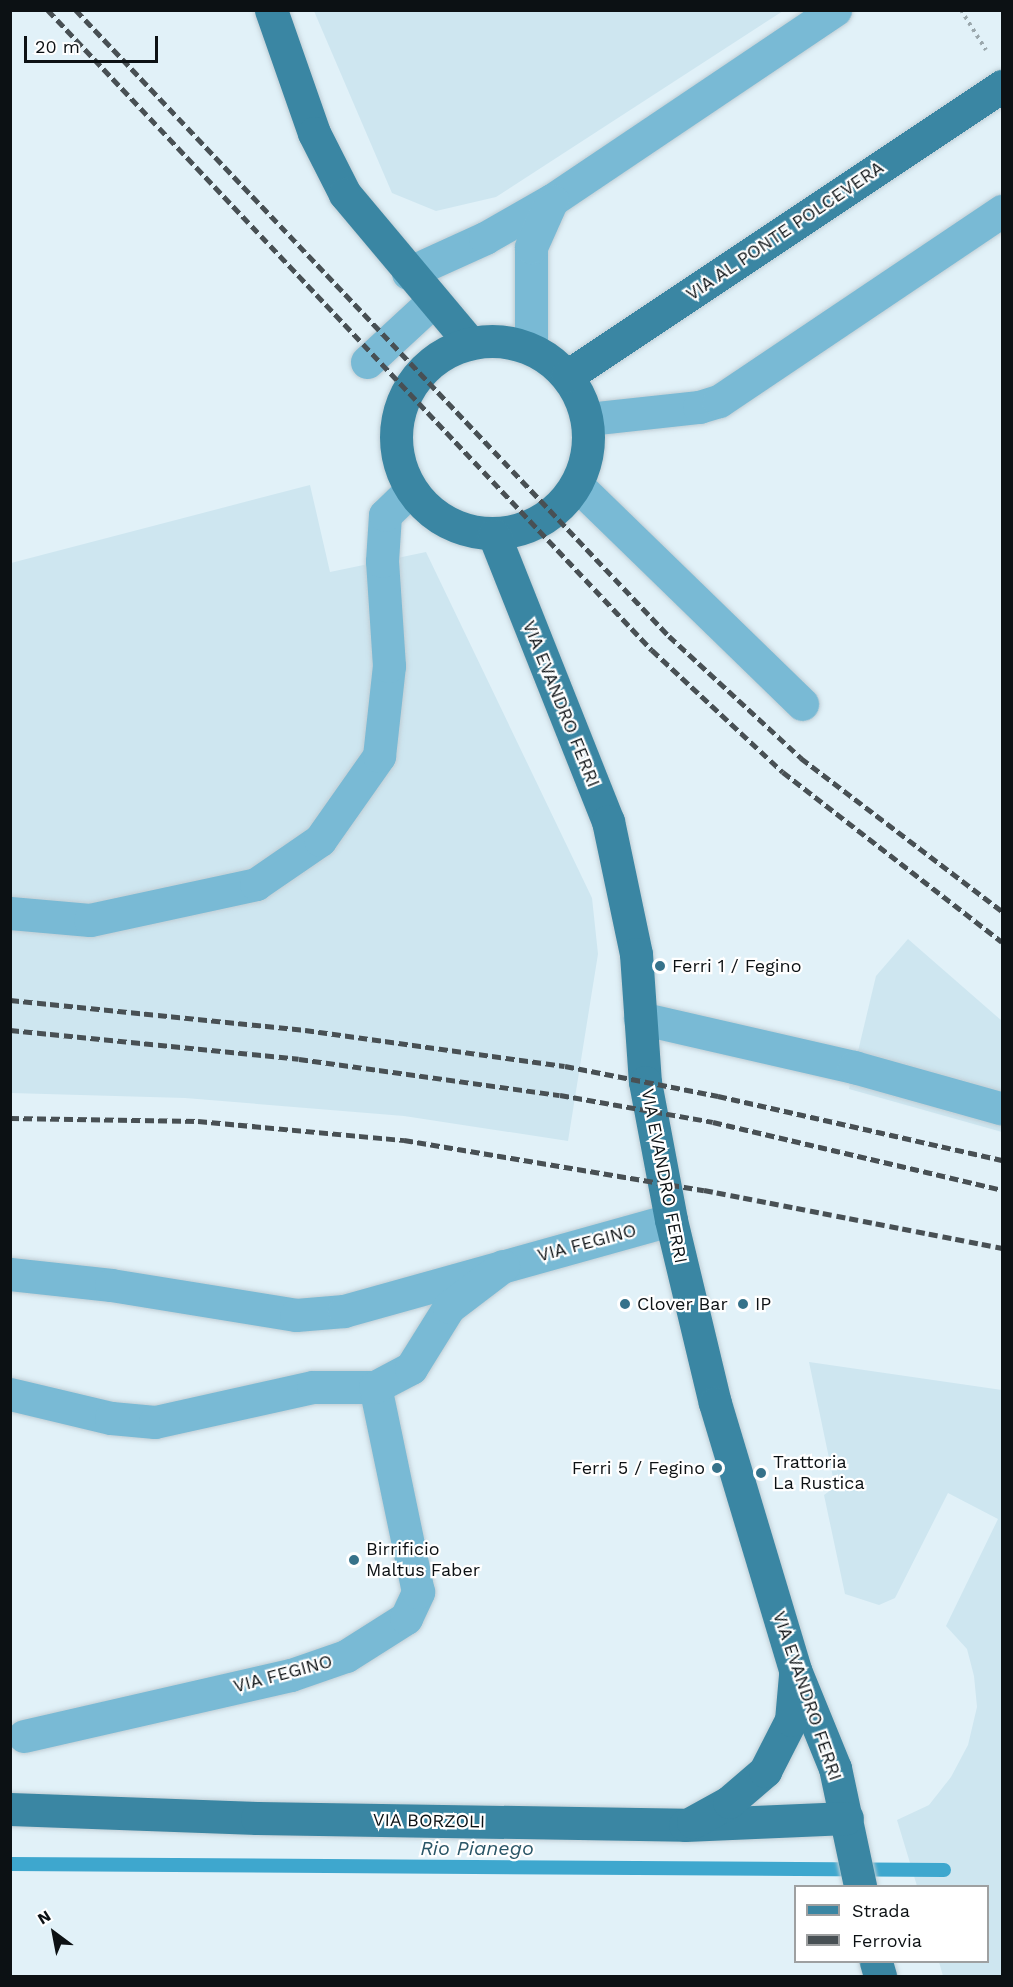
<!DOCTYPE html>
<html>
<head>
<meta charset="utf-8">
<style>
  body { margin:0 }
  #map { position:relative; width:1013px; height:1987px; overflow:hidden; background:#e1f1f8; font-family:"Work Sans",sans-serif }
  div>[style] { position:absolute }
  .built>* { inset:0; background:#cee6f0 }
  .stream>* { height:14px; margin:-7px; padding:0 7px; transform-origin:7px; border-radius:7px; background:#3ea7ce }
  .path>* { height:4px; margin-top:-2px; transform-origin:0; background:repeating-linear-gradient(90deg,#9aa7ac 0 3px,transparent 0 7.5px) }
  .roads { filter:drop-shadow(0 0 2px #bfcdd4) drop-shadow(0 0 2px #bfcdd4) }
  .minor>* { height:33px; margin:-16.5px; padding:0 16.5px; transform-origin:16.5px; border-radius:16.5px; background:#79bad5 }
  .major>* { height:33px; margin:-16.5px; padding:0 16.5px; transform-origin:16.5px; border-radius:16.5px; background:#3a86a3 }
  .major>.ring { margin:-16.5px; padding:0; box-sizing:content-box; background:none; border:33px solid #3a86a3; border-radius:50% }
  .rail>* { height:4.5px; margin-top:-2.25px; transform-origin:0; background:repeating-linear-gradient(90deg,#485054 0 9px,transparent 0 13.5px) }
  .dots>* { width:16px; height:16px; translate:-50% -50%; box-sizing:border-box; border:3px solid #fff; border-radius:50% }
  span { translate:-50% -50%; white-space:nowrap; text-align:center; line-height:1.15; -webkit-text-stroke:4.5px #fff; paint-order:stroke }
  .street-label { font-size:18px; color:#0c1114 }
  .poi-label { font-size:18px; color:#0c1114 }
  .left { translate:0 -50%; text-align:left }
  .right { translate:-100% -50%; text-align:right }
  .water-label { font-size:20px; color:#2a5667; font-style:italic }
  .frame { position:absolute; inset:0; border:12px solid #0c1114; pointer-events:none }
  .legend { position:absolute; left:794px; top:1885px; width:195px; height:78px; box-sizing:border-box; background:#fff; border:2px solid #9ea0a1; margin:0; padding:8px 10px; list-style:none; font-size:18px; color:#0c1114 }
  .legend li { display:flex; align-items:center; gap:12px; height:30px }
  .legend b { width:30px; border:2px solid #9ea0a1 }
  .north { position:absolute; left:24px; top:1903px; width:60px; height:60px; -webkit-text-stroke:4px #fff; paint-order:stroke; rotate:328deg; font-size:16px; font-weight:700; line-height:24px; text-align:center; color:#0c1114 }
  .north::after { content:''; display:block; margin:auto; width:21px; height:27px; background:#0c1114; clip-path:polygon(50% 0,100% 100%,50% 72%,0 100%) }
  .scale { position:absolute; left:24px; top:36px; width:134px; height:27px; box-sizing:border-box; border:3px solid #0c1114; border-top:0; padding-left:8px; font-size:18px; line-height:21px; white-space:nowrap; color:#0c1114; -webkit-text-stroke:4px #fff; paint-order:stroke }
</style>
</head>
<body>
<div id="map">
  <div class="built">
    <i style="clip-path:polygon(314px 11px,783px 11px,496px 197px,436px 211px,392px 193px)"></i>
    <i style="clip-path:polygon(310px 485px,330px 572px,426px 552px,592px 898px,598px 954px,568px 1141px,404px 1116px,185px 1098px,11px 1093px,11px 563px)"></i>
    <i style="clip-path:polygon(908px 939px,1002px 1021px,1002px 1132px,849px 1089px,876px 976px)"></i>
    <i style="clip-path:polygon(809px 1362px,1002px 1390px,1002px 1976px,943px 1976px,939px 1962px,988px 1962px,988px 1886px,917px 1886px,897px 1820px,929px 1805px,951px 1777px,968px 1745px,977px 1707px,974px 1676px,967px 1649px,946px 1626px,998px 1519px,948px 1493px,895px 1598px,879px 1605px,845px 1594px,824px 1495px,835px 1487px)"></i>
  </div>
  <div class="stream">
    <i style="left:10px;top:1864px;width:934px;rotate:0.37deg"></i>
  </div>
  <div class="path">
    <i style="left:961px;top:10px;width:47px;rotate:58deg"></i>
    <i style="left:393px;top:392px;width:13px;rotate:45deg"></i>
  </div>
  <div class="roads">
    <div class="minor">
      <i style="left:408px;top:273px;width:85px;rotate:-24.4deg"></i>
      <i style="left:485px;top:238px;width:77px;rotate:-29.6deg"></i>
      <i style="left:552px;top:200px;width:341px;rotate:-33.9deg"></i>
      <i style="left:531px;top:348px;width:101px;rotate:-90deg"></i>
      <i style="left:531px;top:247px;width:51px;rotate:-65.9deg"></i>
      <i style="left:367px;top:362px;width:90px;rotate:-42.7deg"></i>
      <i style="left:588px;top:419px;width:112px;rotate:-6.2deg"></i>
      <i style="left:699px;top:407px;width:21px;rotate:-17deg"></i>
      <i style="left:719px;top:401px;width:341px;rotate:-33.9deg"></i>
      <i style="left:577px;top:485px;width:314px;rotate:44.2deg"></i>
      <i style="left:10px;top:913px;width:80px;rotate:5deg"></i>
      <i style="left:90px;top:920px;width:170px;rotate:-12.2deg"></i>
      <i style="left:256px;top:884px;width:78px;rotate:-34.5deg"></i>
      <i style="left:320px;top:840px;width:103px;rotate:-54.9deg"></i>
      <i style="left:379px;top:756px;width:91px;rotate:-83.7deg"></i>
      <i style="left:389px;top:666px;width:105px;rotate:-93.8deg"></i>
      <i style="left:382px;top:561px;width:46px;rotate:-86.3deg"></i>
      <i style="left:385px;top:515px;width:36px;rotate:-44deg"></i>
      <i style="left:640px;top:1018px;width:220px;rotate:12.9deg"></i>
      <i style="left:854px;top:1067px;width:152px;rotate:15.7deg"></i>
      <i style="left:10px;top:1274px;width:102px;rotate:6.2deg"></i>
      <i style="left:111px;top:1285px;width:187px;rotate:9.2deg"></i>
      <i style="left:296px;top:1315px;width:48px;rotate:-4.8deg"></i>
      <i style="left:344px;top:1311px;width:339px;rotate:-15.6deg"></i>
      <i style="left:10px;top:1394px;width:104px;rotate:13.4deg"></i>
      <i style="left:111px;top:1418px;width:44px;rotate:5.2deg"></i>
      <i style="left:155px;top:1422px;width:162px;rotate:-12.5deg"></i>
      <i style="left:313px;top:1387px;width:62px"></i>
      <i style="left:24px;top:1736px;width:274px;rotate:-12.9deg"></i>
      <i style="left:291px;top:1675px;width:58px;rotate:-19.1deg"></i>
      <i style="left:346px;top:1656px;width:71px;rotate:-32.3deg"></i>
      <i style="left:406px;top:1618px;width:29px;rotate:-65deg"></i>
      <i style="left:418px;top:1592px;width:209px;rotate:-101.8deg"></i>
      <i style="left:375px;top:1387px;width:41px;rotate:-27.8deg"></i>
      <i style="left:411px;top:1368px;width:72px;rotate:-58.1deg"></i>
      <i style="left:449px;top:1307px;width:68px;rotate:-37.2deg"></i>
    </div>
    <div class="major">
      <i style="left:271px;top:10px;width:130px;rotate:70.7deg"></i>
      <i style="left:314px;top:133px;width:68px;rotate:63.1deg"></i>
      <i style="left:345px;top:194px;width:194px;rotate:50deg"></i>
      <i class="ring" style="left:396px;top:341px;width:159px;height:159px"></i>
      <i style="left:567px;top:376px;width:523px;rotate:-33.69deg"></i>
      <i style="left:494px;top:535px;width:308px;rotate:68.3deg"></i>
      <i style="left:608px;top:821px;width:136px;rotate:78.1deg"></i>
      <i style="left:636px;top:954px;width:128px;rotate:86deg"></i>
      <i style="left:645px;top:1082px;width:140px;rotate:79.3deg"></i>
      <i style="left:671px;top:1220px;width:188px;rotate:76.5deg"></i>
      <i style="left:715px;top:1403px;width:279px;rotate:73.3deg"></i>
      <i style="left:795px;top:1670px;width:106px;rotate:67.8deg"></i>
      <i style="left:835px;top:1768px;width:121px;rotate:78deg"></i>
      <i style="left:10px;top:1809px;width:247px;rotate:2.1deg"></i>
      <i style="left:257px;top:1818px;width:428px;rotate:0.9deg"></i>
      <i style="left:685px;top:1825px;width:162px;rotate:-2.5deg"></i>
      <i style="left:693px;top:1822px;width:41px;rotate:-29.1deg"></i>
      <i style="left:729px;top:1802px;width:48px;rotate:-40.7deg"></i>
      <i style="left:765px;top:1771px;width:57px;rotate:-63deg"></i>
      <i style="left:791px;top:1720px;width:45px;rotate:-84.9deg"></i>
      <i style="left:876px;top:1962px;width:15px;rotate:74deg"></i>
    </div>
  </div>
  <div class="rail">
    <i style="left:48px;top:10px;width:880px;rotate:46.66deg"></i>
    <i style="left:652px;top:650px;width:179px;rotate:43deg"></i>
    <i style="left:783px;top:772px;width:277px;rotate:37.8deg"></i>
    <i style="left:76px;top:10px;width:862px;rotate:46.55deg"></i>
    <i style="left:669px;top:636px;width:180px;rotate:42.7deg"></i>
    <i style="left:801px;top:758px;width:253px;rotate:37.3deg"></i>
    <i style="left:10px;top:1000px;width:297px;rotate:5.8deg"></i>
    <i style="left:305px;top:1030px;width:262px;rotate:7.9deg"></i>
    <i style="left:565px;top:1066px;width:156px;rotate:11.1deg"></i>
    <i style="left:718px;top:1096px;width:291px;rotate:12.7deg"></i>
    <i style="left:10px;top:1030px;width:290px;rotate:5.7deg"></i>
    <i style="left:299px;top:1059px;width:263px;rotate:7.9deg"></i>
    <i style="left:560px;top:1095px;width:155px;rotate:10deg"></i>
    <i style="left:713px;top:1122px;width:297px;rotate:13.2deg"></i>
    <i style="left:10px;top:1118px;width:188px;rotate:0.9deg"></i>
    <i style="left:198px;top:1121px;width:207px;rotate:5.3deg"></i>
    <i style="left:404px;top:1140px;width:304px;rotate:9.5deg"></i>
    <i style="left:704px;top:1190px;width:304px;rotate:11deg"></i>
  </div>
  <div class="dots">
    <i style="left:660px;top:966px;background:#36728a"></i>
    <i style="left:625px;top:1304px;background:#36728a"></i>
    <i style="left:743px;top:1304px;background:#36728a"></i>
    <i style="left:717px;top:1468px;background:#36728a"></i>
    <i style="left:761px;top:1473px;background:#36728a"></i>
    <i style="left:354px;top:1560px;background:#36728a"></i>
  </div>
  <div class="street-label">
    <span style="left:785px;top:231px;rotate:-34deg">VIA AL PONTE POLCEVERA</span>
    <span style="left:561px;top:704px;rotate:68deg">VIA EVANDRO FERRI</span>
    <span style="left:664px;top:1176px;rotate:79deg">VIA EVANDRO FERRI</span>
    <span style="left:587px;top:1243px;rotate:-15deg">VIA FEGINO</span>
    <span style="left:283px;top:1674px;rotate:-15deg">VIA FEGINO</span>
    <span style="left:807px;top:1696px;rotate:71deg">VIA EVANDRO FERRI</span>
    <span style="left:429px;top:1821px;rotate:1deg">VIA BORZOLI</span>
  </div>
  <div class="poi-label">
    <span class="left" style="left:672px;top:966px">Ferri 1 / Fegino</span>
    <span class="left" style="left:637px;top:1304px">Clover Bar</span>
    <span class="left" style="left:755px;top:1304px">IP</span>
    <span class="left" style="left:773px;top:1473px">Trattoria<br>La Rustica</span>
    <span class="right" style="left:705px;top:1468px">Ferri 5 / Fegino</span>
    <span class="left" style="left:366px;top:1560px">Birrificio<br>Maltus Faber</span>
  </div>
  <div class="water-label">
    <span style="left:477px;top:1848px">Rio Pianego</span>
  </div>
  <div class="frame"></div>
  <ul class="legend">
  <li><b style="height:8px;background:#3a86a3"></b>Strada</li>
  <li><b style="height:8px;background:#485054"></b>Ferrovia</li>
  </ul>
  <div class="north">N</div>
  <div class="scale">20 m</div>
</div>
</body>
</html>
